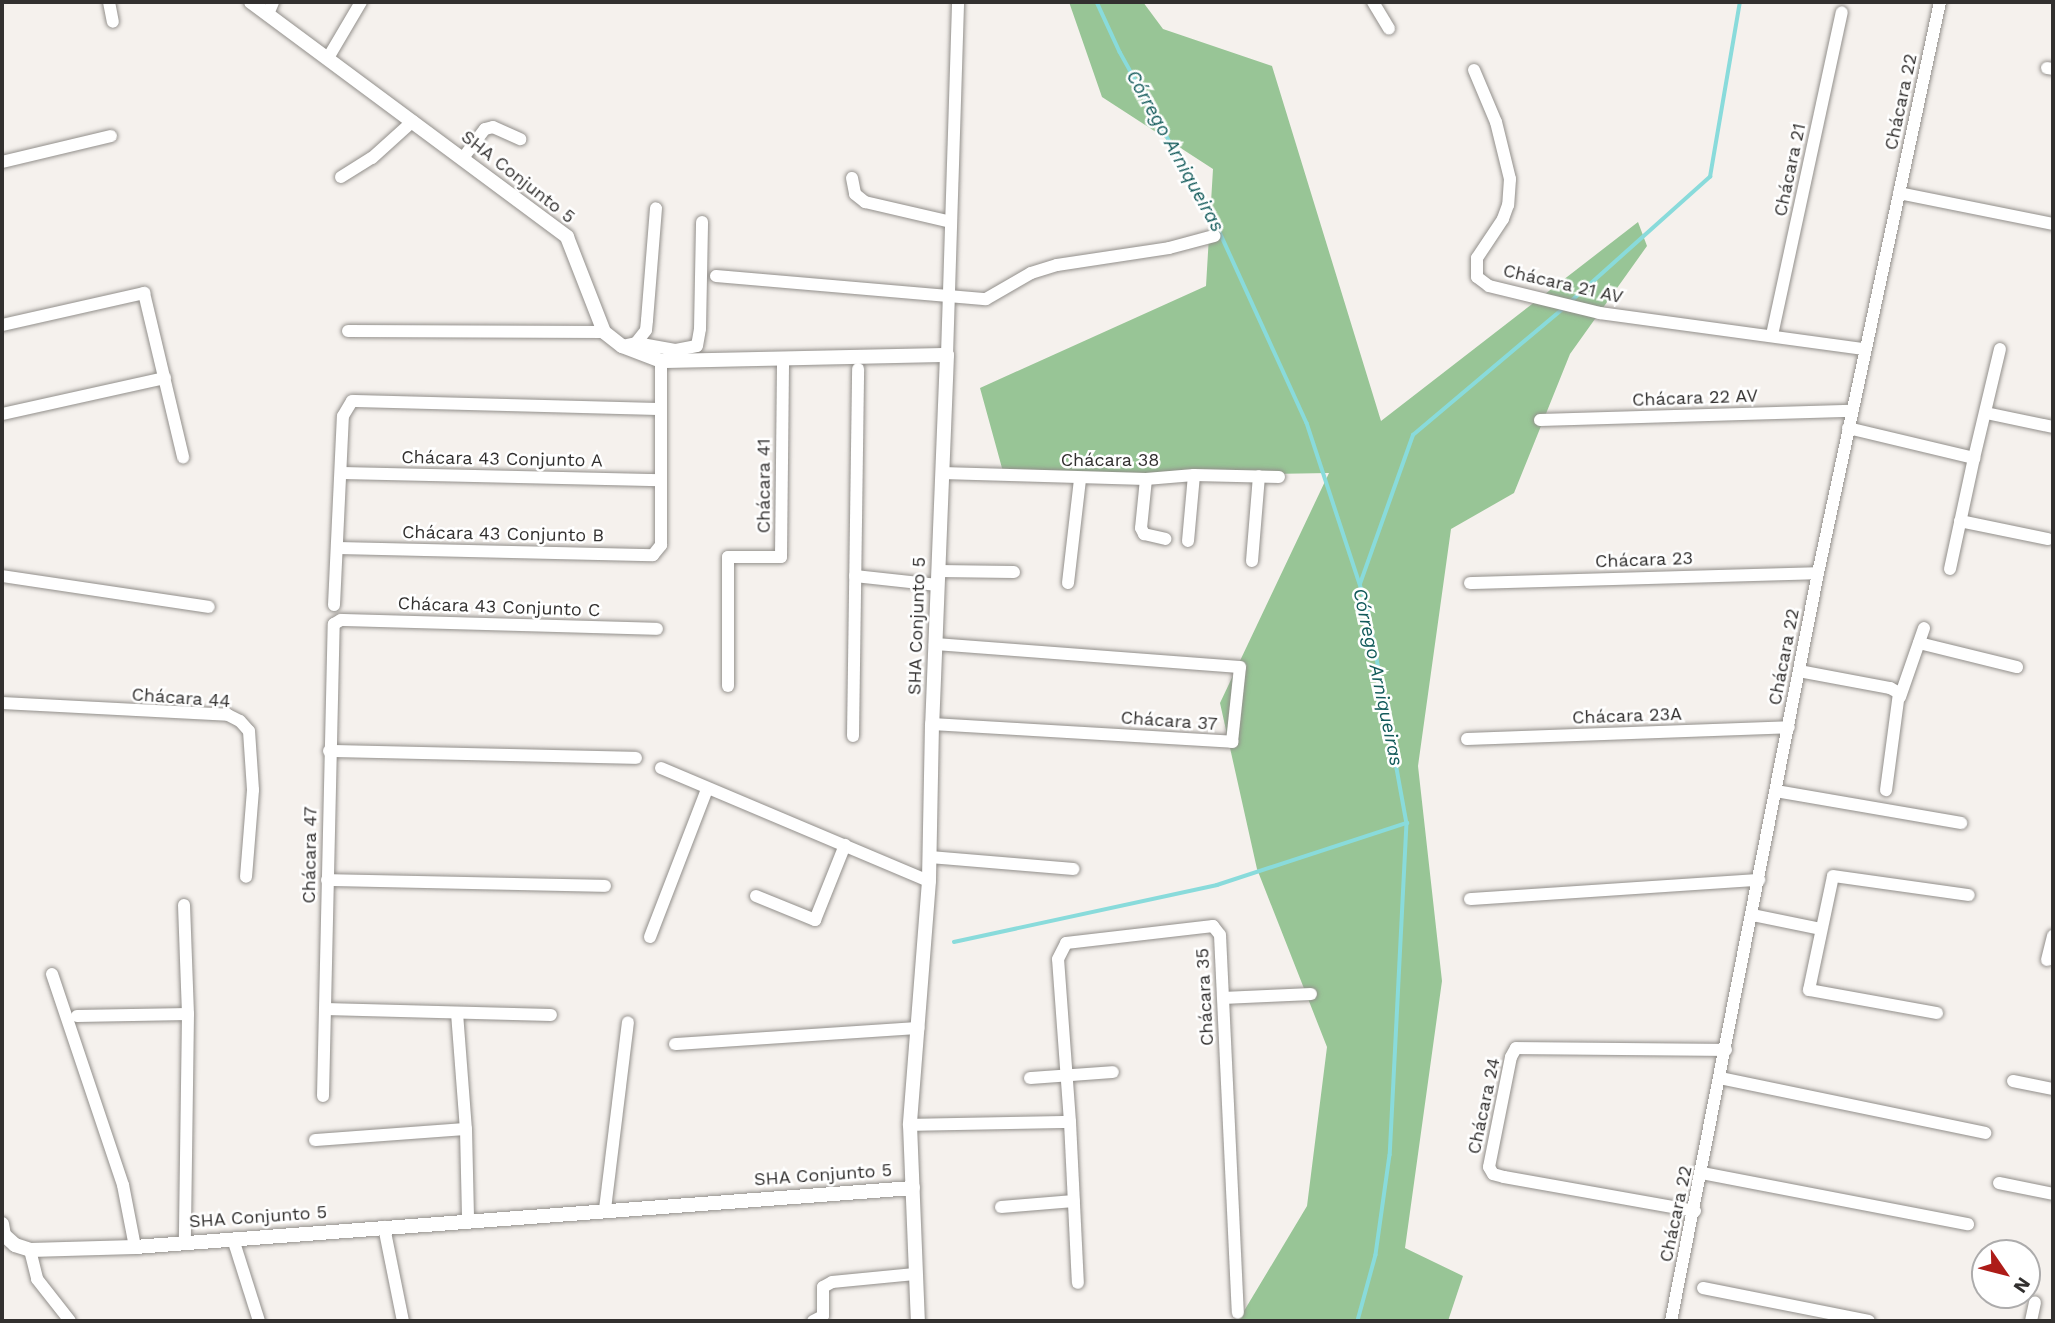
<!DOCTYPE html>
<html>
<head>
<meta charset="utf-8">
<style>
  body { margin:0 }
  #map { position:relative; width:2055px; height:1323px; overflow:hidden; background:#f5f1ed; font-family:"Work Sans",sans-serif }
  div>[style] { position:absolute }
  .forest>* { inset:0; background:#98c596 }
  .stream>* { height:3.5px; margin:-1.75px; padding:0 1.75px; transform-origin:1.75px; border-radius:1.75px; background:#89dbdb }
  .roads { filter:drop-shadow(0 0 2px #928f8b) drop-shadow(0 0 2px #928f8b) }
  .minor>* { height:12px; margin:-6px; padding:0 6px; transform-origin:6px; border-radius:6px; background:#fff }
  .tertiary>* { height:14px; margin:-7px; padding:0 7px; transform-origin:7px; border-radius:7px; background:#fff }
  span { translate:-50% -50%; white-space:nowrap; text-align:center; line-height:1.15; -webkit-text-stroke:5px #fff; paint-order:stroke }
  .street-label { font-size:18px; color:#32302f }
  .water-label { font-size:19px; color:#125a5a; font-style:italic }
  .frame { position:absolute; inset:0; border:4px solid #32302f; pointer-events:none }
  .north { position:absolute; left:1971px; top:1239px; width:70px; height:70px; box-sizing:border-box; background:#fff; border:2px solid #adacac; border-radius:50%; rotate:125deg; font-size:19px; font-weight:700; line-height:28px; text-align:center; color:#32302f }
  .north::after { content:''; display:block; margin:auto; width:24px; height:32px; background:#ad1c18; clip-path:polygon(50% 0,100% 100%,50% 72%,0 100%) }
</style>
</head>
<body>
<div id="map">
  <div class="forest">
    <i style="clip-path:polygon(1069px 2px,1143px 2px,1163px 29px,1272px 66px,1381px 421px,1638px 222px,1647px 246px,1570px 354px,1514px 493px,1451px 529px,1418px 766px,1442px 981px,1405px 1248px,1463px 1276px,1448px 1321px,1238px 1321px,1307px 1206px,1327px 1047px,1257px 869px,1220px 703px,1329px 473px,1005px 479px,980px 388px,1206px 286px,1213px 169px,1102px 97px)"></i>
  </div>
  <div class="stream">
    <i style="left:1097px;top:2px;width:55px;rotate:65.3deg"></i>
    <i style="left:1120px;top:52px;width:201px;rotate:60.9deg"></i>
    <i style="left:1218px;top:228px;width:214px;rotate:65.5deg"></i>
    <i style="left:1307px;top:423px;width:196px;rotate:71.8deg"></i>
    <i style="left:1368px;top:609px;width:218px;rotate:79.7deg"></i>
    <i style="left:1407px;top:823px;width:332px;rotate:92.9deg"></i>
    <i style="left:1390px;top:1155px;width:101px;rotate:98deg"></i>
    <i style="left:1376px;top:1255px;width:68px;rotate:105.3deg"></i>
    <i style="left:1570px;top:302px;width:188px;rotate:-41.8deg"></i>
    <i style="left:1710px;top:177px;width:178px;rotate:-80.3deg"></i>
    <i style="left:1360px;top:584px;width:158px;rotate:-70.4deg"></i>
    <i style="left:1413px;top:435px;width:199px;rotate:-40.1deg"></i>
    <i style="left:954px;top:942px;width:269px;rotate:-12.2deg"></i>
    <i style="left:1217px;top:885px;width:200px;rotate:-18.1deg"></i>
  </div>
  <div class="roads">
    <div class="minor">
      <i style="left:109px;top:2px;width:20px;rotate:79deg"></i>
      <i style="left:1373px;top:2px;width:31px;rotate:59deg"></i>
      <i style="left:268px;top:14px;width:13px;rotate:-67deg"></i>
      <i style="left:328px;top:58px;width:65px;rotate:-59.5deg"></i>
      <i style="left:2047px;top:68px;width:6px;rotate:9deg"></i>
      <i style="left:1474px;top:70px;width:56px;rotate:67.1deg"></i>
      <i style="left:1496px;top:122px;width:59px;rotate:76.2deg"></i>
      <i style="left:1510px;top:179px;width:26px;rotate:94deg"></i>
      <i style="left:1508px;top:205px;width:15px;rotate:110deg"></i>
      <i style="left:1503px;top:219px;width:47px;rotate:123.7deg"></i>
      <i style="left:1477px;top:258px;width:19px;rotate:90deg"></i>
      <i style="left:1477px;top:277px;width:15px;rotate:37deg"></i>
      <i style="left:1489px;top:286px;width:114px;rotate:13.7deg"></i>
      <i style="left:1600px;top:313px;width:266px;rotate:7.8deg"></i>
      <i style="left:463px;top:158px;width:36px;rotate:-53deg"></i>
      <i style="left:485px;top:129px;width:8px;rotate:-14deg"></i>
      <i style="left:493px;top:127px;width:30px;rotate:24deg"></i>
      <i style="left:2px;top:162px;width:112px;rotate:-13.4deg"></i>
      <i style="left:341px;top:177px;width:36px;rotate:-32deg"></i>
      <i style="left:372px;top:158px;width:55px;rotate:-42.1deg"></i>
      <i style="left:852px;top:178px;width:16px;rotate:79deg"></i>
      <i style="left:855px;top:194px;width:13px;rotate:39deg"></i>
      <i style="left:865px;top:202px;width:88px;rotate:13.1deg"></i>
      <i style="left:1899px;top:193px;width:157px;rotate:11.4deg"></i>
      <i style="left:716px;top:276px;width:271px;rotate:4.9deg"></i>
      <i style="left:986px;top:299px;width:52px;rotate:-30deg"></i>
      <i style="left:1031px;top:273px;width:27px;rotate:-17deg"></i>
      <i style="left:1057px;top:265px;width:113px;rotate:-8.6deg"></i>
      <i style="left:1169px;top:248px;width:47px;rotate:-14.9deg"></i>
      <i style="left:2px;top:325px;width:146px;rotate:-12.7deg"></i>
      <i style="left:144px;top:293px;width:169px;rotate:76.6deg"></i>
      <i style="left:348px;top:331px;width:256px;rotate:0.2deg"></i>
      <i style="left:1772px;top:335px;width:330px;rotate:-77.8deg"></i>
      <i style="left:636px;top:343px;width:16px;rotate:-52deg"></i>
      <i style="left:646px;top:330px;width:10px;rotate:-84deg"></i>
      <i style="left:647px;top:320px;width:112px;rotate:-85.4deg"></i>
      <i style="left:622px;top:346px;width:14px;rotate:-12deg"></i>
      <i style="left:636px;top:343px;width:41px;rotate:9.9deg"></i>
      <i style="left:676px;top:350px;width:21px;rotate:-11deg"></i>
      <i style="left:697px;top:346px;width:17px;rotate:-80deg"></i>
      <i style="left:700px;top:329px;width:107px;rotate:-88.9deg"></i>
      <i style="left:947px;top:355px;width:353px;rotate:-88.2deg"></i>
      <i style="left:1986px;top:413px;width:68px;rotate:11.8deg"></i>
      <i style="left:2px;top:414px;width:167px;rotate:-12.5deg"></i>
      <i style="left:1540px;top:420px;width:312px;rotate:-1.7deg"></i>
      <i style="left:1848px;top:428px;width:130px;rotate:13.4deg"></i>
      <i style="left:1974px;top:458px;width:112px;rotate:-76.6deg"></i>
      <i style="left:342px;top:473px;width:319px;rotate:1.3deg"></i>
      <i style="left:942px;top:473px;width:204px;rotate:1.7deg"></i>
      <i style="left:1146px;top:479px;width:48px;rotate:-4.8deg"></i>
      <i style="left:1194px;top:475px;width:85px;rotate:1.3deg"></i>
      <i style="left:1146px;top:479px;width:49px;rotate:95.8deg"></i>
      <i style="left:1141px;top:528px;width:7px;rotate:63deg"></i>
      <i style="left:1144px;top:534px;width:22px;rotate:13deg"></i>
      <i style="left:1960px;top:521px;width:90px;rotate:11.6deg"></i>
      <i style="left:1188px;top:541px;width:66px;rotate:-84.8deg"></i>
      <i style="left:338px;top:548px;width:315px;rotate:1.3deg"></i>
      <i style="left:653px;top:555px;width:13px;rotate:-51deg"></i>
      <i style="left:661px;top:545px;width:184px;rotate:-90deg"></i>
      <i style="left:1252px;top:561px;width:85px;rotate:-85.3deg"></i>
      <i style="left:1950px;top:569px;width:114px;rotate:-77.8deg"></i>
      <i style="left:938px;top:571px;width:76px;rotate:0.8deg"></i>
      <i style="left:2px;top:576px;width:209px;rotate:8.5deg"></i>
      <i style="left:855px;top:576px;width:83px;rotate:6.2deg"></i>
      <i style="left:1068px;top:583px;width:105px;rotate:-83.4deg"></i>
      <i style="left:1470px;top:583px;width:348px;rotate:-1.6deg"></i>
      <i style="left:334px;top:605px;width:189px;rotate:-87.3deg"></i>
      <i style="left:343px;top:416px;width:17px;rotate:-59deg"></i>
      <i style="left:352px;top:401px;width:309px;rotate:1.5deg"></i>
      <i style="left:1919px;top:643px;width:101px;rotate:13.8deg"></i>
      <i style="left:1799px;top:671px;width:93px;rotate:10.6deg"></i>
      <i style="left:1890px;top:688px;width:10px;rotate:29deg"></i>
      <i style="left:1899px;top:693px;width:98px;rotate:97.6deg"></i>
      <i style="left:728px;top:686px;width:129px;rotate:-90deg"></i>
      <i style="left:728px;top:557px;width:53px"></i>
      <i style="left:781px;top:557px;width:198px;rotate:-89.4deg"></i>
      <i style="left:1900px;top:697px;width:73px;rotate:-70.8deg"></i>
      <i style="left:2px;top:703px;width:226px;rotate:3deg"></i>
      <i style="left:228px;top:715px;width:13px;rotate:27deg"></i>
      <i style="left:240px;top:721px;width:13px;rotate:48deg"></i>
      <i style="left:249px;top:731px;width:59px;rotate:86.1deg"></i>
      <i style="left:253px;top:790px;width:87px;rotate:94.6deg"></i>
      <i style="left:932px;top:724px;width:301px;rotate:3.4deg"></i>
      <i style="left:1232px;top:742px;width:75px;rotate:-83.9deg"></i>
      <i style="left:1240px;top:667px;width:306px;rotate:-175.7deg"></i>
      <i style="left:853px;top:736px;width:367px;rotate:-89.2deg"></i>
      <i style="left:1467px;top:739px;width:322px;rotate:-2.1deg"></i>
      <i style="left:329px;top:751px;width:307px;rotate:1.3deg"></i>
      <i style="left:661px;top:768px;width:291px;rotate:22.9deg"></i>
      <i style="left:1776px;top:791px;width:188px;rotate:9.8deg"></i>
      <i style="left:930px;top:857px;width:144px;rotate:4.8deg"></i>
      <i style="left:327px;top:880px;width:278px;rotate:1.2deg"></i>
      <i style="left:756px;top:896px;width:64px;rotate:22.1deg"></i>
      <i style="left:815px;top:920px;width:81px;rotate:-68.2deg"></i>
      <i style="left:1470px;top:899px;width:290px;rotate:-3.8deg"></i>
      <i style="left:184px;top:905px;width:109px;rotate:87.9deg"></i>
      <i style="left:188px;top:1014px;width:227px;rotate:90.8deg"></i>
      <i style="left:1753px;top:915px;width:69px;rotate:11.6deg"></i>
      <i style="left:650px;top:937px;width:159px;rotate:-68.9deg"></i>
      <i style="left:2047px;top:960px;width:25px;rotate:-76deg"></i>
      <i style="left:52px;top:974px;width:223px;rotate:71.4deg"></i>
      <i style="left:123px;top:1185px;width:63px;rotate:79deg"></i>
      <i style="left:1223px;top:998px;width:88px;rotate:-2.6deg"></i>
      <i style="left:325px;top:1009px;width:226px;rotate:1.5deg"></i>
      <i style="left:457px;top:1013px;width:116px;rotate:85.6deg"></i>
      <i style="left:466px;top:1129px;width:91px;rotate:88.7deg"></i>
      <i style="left:1937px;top:1013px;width:130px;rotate:-169.8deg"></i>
      <i style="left:1809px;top:990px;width:116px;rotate:-78.1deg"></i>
      <i style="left:1833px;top:876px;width:137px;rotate:8deg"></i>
      <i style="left:77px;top:1016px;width:111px;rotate:-1deg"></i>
      <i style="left:675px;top:1044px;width:244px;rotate:-3.8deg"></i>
      <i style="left:1030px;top:1078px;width:83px;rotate:-4.1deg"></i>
      <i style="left:1720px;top:1078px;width:271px;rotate:11.7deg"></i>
      <i style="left:2013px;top:1081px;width:41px;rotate:11.3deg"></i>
      <i style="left:323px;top:1096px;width:472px;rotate:-88.7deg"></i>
      <i style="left:334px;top:624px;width:8px;rotate:-30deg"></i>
      <i style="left:341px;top:620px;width:316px;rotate:1.6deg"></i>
      <i style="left:1070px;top:1122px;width:161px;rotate:87.2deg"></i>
      <i style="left:910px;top:1125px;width:160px;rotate:-1.1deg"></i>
      <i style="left:1070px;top:1122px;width:163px;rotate:-94.2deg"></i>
      <i style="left:1058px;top:959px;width:18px;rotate:-63deg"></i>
      <i style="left:1066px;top:943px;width:148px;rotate:-6.6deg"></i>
      <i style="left:1213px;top:926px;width:11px;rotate:52deg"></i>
      <i style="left:1220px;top:935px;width:378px;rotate:87.3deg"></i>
      <i style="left:315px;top:1140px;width:151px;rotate:-4.2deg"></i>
      <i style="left:1702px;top:1173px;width:271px;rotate:10.9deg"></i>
      <i style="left:1999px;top:1183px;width:55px;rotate:11.5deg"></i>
      <i style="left:1001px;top:1207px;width:73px;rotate:-4.7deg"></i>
      <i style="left:605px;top:1209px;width:188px;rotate:-83deg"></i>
      <i style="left:1695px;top:1211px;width:194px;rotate:-169.9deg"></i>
      <i style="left:1504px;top:1177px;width:11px;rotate:-165deg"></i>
      <i style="left:1493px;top:1174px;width:8px;rotate:-120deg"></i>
      <i style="left:1489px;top:1167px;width:112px;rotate:-78.7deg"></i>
      <i style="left:1511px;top:1057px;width:10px;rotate:-61deg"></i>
      <i style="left:1516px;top:1048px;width:210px;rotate:0.5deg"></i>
      <i style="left:384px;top:1227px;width:96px;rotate:78.6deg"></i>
      <i style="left:233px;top:1239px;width:86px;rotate:72.4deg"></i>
      <i style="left:30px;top:1250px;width:30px;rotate:76deg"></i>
      <i style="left:37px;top:1279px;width:53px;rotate:51.8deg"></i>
      <i style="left:1703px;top:1288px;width:169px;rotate:11.2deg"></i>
      <i style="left:813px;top:1321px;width:11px;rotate:-27deg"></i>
      <i style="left:823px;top:1316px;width:29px;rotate:-90deg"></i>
      <i style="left:823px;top:1287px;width:10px;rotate:-29deg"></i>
      <i style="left:832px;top:1282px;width:83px;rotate:-5.5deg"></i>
      <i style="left:1671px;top:1321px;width:762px;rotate:-78.88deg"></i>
      <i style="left:1818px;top:573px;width:584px;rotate:-77.94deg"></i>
      <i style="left:2031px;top:1321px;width:19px;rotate:-78deg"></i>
    </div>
    <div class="tertiary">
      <i style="left:251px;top:2px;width:394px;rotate:36.6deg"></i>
      <i style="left:567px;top:237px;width:102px;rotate:68.7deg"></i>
      <i style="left:604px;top:332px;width:23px;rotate:38deg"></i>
      <i style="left:622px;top:346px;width:42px;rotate:21deg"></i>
      <i style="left:661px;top:361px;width:286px;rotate:-1.2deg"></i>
      <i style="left:947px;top:355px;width:369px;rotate:92.3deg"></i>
      <i style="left:932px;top:724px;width:157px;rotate:91.1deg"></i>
      <i style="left:929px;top:881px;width:245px;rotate:94.5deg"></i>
      <i style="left:910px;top:1125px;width:196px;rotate:87.7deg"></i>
      <i style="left:2px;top:1224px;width:11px;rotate:80deg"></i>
      <i style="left:4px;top:1235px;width:15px;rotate:42deg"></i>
      <i style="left:15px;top:1245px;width:16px;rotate:18deg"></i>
      <i style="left:30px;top:1250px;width:105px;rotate:-1.6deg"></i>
      <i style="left:135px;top:1247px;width:780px;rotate:-4.34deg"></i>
    </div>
  </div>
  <div class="street-label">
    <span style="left:1901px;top:102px;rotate:-78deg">Chácara 22</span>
    <span style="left:1790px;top:170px;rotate:-78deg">Chácara 21</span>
    <span style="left:518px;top:177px;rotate:38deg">SHA Conjunto 5</span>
    <span style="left:1563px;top:284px;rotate:13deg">Chácara 21 AV</span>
    <span style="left:1695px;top:398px;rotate:-2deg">Chácara 22 AV</span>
    <span style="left:502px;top:459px;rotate:1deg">Chácara 43 Conjunto A</span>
    <span style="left:1110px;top:460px">Chácara 38</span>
    <span style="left:764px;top:486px;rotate:-90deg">Chácara 41</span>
    <span style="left:503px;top:534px;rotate:1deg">Chácara 43 Conjunto B</span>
    <span style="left:1644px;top:560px;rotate:-2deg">Chácara 23</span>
    <span style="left:499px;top:607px;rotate:2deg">Chácara 43 Conjunto C</span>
    <span style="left:917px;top:626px;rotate:-88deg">SHA Conjunto 5</span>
    <span style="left:1784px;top:657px;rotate:-79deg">Chácara 22</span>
    <span style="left:181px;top:698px;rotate:4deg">Chácara 44</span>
    <span style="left:1627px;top:716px;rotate:-2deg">Chácara 23A</span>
    <span style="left:1169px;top:721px;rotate:4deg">Chácara 37</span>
    <span style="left:310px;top:855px;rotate:-89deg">Chácara 47</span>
    <span style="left:1205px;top:997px;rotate:-93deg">Chácara 35</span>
    <span style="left:1484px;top:1106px;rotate:-78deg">Chácara 24</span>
    <span style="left:823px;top:1175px;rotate:-4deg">SHA Conjunto 5</span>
    <span style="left:1676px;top:1214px;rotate:-78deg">Chácara 22</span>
    <span style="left:258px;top:1217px;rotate:-4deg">SHA Conjunto 5</span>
  </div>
  <div class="water-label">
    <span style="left:1175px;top:151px;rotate:61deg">Córrego Arniqueiras</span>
    <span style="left:1378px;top:677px;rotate:78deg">Córrego Arniqueiras</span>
  </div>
  <div class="frame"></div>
  <div class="north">N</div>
</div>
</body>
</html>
